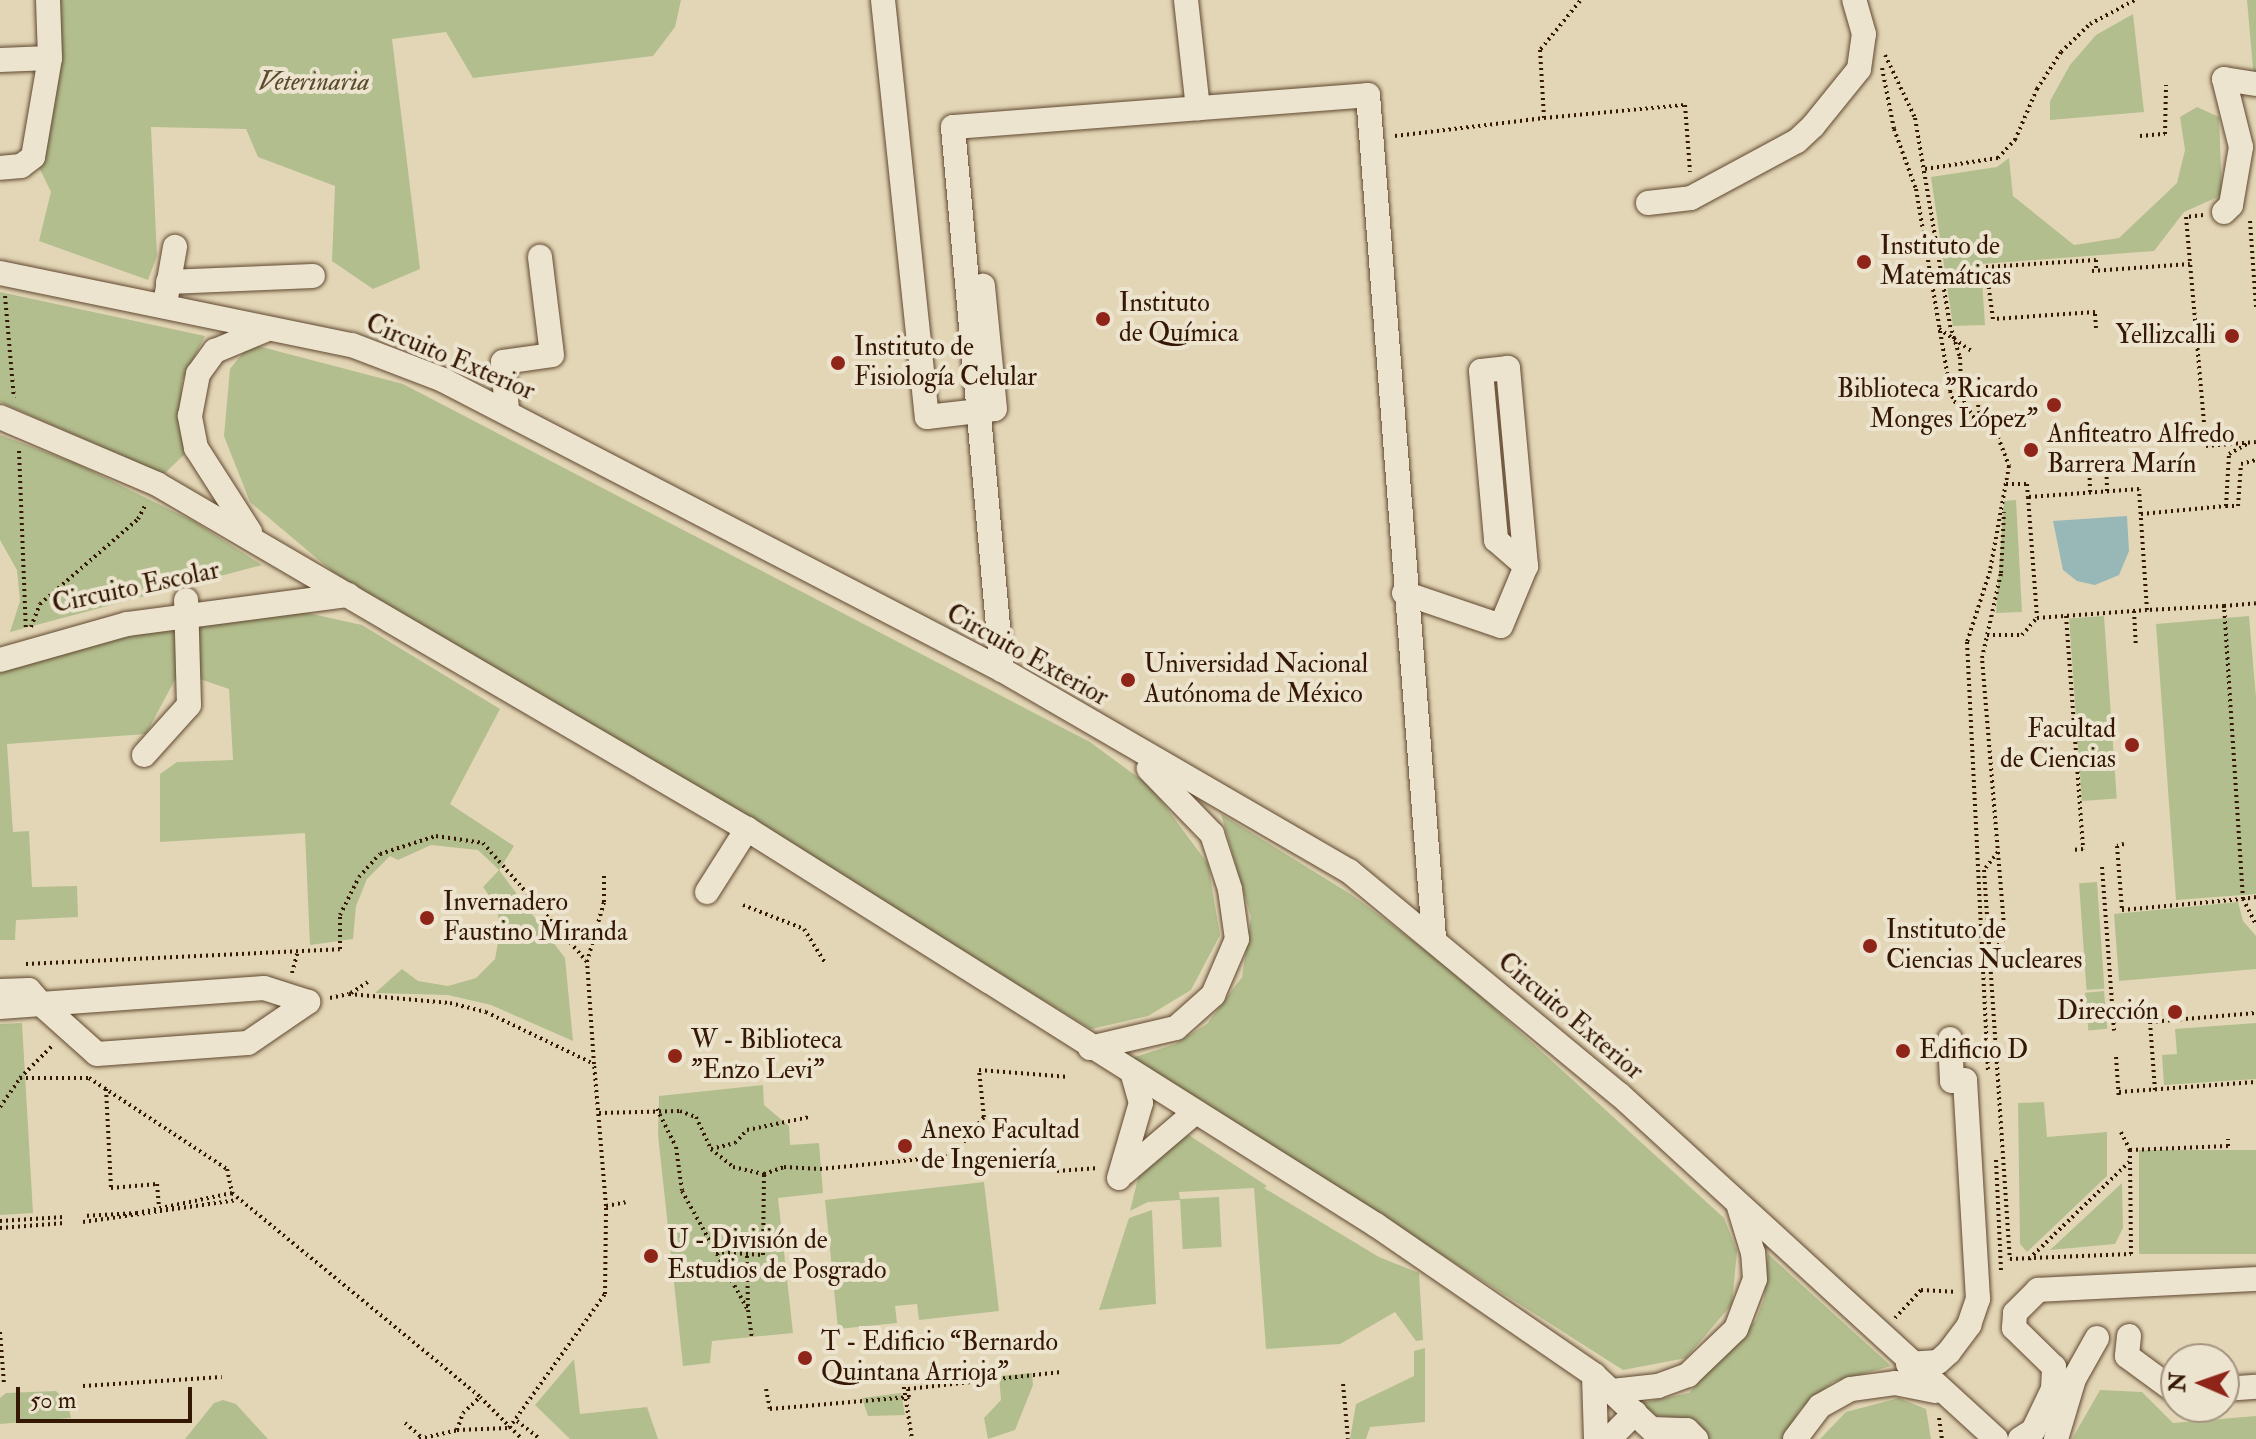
<!DOCTYPE html>
<html>
<head>
<meta charset="utf-8">
<style>
  body { margin:0 }
  #map { position:relative; width:2256px; height:1439px; overflow:hidden; background:#e3d6b6; font-family:"IM FELL Double Pica",serif }
  div>[style] { position:absolute }
  .green>* { inset:0; background:#b3be8e; transform-origin:0 0 }
  .water>* { inset:0; background:#98b7b7 }
  .path>* { height:4px; margin-top:-2px; transform-origin:0; background:repeating-linear-gradient(90deg,#351803 0 2px,transparent 0 6px) }
  .roads { filter:drop-shadow(0 0 2px #604830) drop-shadow(0 0 2px #604830) }
  .minor>* { height:24px; margin:-12px; padding:0 12px; transform-origin:12px; border-radius:12px; background:#ede4d0 }
  .dots>* { width:22px; height:22px; translate:-50% -50%; box-sizing:border-box; border:4px solid #ede4d0; border-radius:50% }
  span { translate:-50% -50%; white-space:nowrap; text-align:center; line-height:1.15; -webkit-text-stroke:8px #ede4d0; paint-order:stroke }
  .park-label { font-size:26px; color:#5b4a2d; font-style:italic }
  .poi-label { font-size:26px; color:#351803 }
  .left { translate:0 -50%; text-align:left }
  .right { translate:-100% -50%; text-align:right }
  .street-label { font-size:26px; color:#351803 }
  .north { position:absolute; left:2160px; top:1343px; width:80px; height:80px; box-sizing:border-box; background:#ede4d0; border:2px solid #a3927e; border-radius:50%; rotate:272deg; font-size:22px; font-weight:700; line-height:32px; text-align:center; color:#351803 }
  .north::after { content:''; display:block; margin:auto; width:28px; height:36px; background:#8f2418; clip-path:polygon(50% 0,100% 100%,50% 72%,0 100%) }
  .scale { position:absolute; left:16px; top:1387px; width:176px; height:36px; box-sizing:border-box; border:4px solid #351803; border-top:0; padding-left:10px; font-size:24px; line-height:28px; white-space:nowrap; color:#351803; -webkit-text-stroke:6px #ede4d0; paint-order:stroke }
</style>
</head>
<body>
<div id="map">
  <div class="green">
    <i style="clip-path:polygon(48px 0,681px 0,675px 27px,653px 56px,473px 78px,446px 32px,392px 39px,420px 269px,373px 289px,332px 261px,335px 186px,258px 157px,246px 129px,151px 127px,157px 256px,148px 280px,39px 241px,51px 192px,34px 157px)"></i>
    <i style="clip-path:polygon(2247px 0,2256px 0,2256px 80px,2254px 80px)"></i>
    <i style="clip-path:polygon(2133px 14px,2144px 112px,2050px 120px,2050px 101px,2070px 65px,2096px 35px)"></i>
    <i style="clip-path:polygon(2197px 107px,2219px 117px,2222px 195px,2184px 212px,2154px 251px,1981px 264px,1985px 325px,1953px 326px,1931px 177px,1997px 167px,2009px 158px,2013px 196px,2074px 245px,2119px 238px,2177px 183px,2185px 150px,2180px 117px)"></i>
    <i style="clip-path:polygon(0 292px,205px 336px,182px 381px,180px 415px,188px 451px,164px 474px,0 402px)"></i>
    <i style="clip-path:polygon(250px 344px,403px 384px,1090px 742px,1151px 787px,1208px 864px,1220px 935px,1191px 990px,1148px 1016px,1091px 1029px,333px 572px,250px 502px,224px 436px,230px 369px)"></i>
    <i style="clip-path:polygon(0 435px,75px 463px,195px 522px,262px 565px,10px 632px,20px 601px,17px 570px,0 540px)"></i>
    <i style="clip-path:polygon(2016px 500px,2022px 612px,1996px 613px,2004px 501px)"></i>
    <i style="clip-path:polygon(280px 607px,362px 625px,500px 709px,450px 804px,514px 846px,499px 870px,565px 958px,573px 1041px,491px 1005px,448px 995px,375px 993px,402px 969px,418px 981px,448px 986px,476px 978px,495px 959px,500px 931px,497px 907px,483px 887px,499px 870px,478px 850px,431px 845px,398px 860px,390px 856px,367px 879px,356px 906px,353px 939px,310px 945px,305px 833px,160px 842px,160px 774px,177px 762px,233px 760px,229px 689px,179px 672px,146px 734px,7px 744px,13px 832px,29px 831px,32px 887px,77px 886px,78px 917px,16px 920px,15px 940px,0 940px,0 668px,113px 637px)"></i>
    <i style="left:2104px;top:616px;width:183px;height:35px;rotate:86deg"></i>
    <i style="clip-path:polygon(2249px 616px,2256px 698px,2256px 894px,2176px 900px,2156px 624px)"></i>
    <i style="clip-path:polygon(1221px 814px,1352px 895px,1451px 969px,1724px 1218px,1737px 1251px,1732px 1304px,1686px 1358px,1623px 1370px,1132px 1058px,1175px 1044px,1207px 1024px,1242px 977px,1251px 917px)"></i>
    <i style="left:2097px;top:882px;width:107px;height:18px;rotate:86deg"></i>
    <i style="clip-path:polygon(2238px 902px,2243px 921px,2256px 936px,2256px 969px,2119px 981px,2114px 914px)"></i>
    <i style="left:2104px;top:991px;width:38px;height:19px;rotate:85deg"></i>
    <i style="clip-path:polygon(22px 1023px,33px 1213px,0 1215px,0 1024px)"></i>
    <i style="clip-path:polygon(2256px 1023px,2256px 1079px,2164px 1085px,2162px 1055px,2177px 1054px,2175px 1029px)"></i>
    <i style="clip-path:polygon(763px 1085px,764px 1105px,789px 1126px,790px 1145px,819px 1143px,823px 1193px,778px 1198px,793px 1333px,712px 1341px,710px 1363px,683px 1366px,658px 1135px,659px 1096px)"></i>
    <i style="clip-path:polygon(2044px 1102px,2047px 1137px,2107px 1132px,2107px 1176px,2027px 1252px,2020px 1244px,2018px 1103px)"></i>
    <i style="clip-path:polygon(1184px 1132px,1267px 1186px,1264px 1188px,1379px 1257px,1419px 1273px,1423px 1340px,1416px 1341px,1395px 1312px,1340px 1344px,1266px 1349px,1254px 1188px,1179px 1192px,1180px 1200px,1148px 1202px,1130px 1211px,1140px 1170px)"></i>
    <i style="left:2256px;top:1150px;width:104px;height:117px;rotate:90deg"></i>
    <i style="clip-path:polygon(984px 1182px,999px 1311px,919px 1320px,917px 1304px,895px 1306px,897px 1323px,838px 1329px,825px 1200px)"></i>
    <i style="clip-path:polygon(2122px 1183px,2123px 1228px,2115px 1244px,2050px 1250px)"></i>
    <i style="left:1219px;top:1197px;width:50px;height:39px;rotate:87deg"></i>
    <i style="clip-path:polygon(1152px 1210px,1156px 1304px,1099px 1310px,1129px 1218px)"></i>
    <i style="clip-path:polygon(1768px 1254px,1891px 1366px,1833px 1382px,1800px 1409px,1784px 1439px,1703px 1439px,1692px 1425px,1651px 1414px,1641px 1403px,1689px 1393px,1756px 1320px,1764px 1299px)"></i>
    <i style="clip-path:polygon(1425px 1348px,1425px 1422px,1370px 1427px,1366px 1439px,1350px 1439px,1356px 1404px,1414px 1376px,1414px 1351px)"></i>
    <i style="clip-path:polygon(574px 1359px,580px 1414px,647px 1407px,658px 1439px,570px 1439px,535px 1405px)"></i>
    <i style="clip-path:polygon(1032px 1373px,1033px 1385px,1015px 1430px,988px 1439px,984px 1418px,1001px 1400px,999px 1376px)"></i>
    <i style="clip-path:polygon(2100px 1390px,2142px 1392px,2173px 1423px,2256px 1416px,2256px 1439px,2072px 1439px)"></i>
    <i style="clip-path:polygon(56px 1391px,68px 1404px,71px 1418px,0 1424px,0 1398px,6px 1393px)"></i>
    <i style="clip-path:polygon(901px 1393px,905px 1415px,868px 1416px,862px 1398px)"></i>
    <i style="clip-path:polygon(1899px 1398px,1926px 1409px,1931px 1439px,1820px 1439px,1846px 1412px)"></i>
    <i style="clip-path:polygon(223px 1400px,236px 1404px,268px 1439px,185px 1439px,214px 1403px)"></i>
  </div>
  <div class="water">
    <i style="clip-path:polygon(2127px 516px,2129px 551px,2119px 575px,2095px 585px,2077px 581px,2063px 570px,2053px 521px)"></i>
  </div>
  <div class="path">
    <i style="left:1580px;top:1px;width:63px;rotate:129.2deg"></i>
    <i style="left:1540px;top:50px;width:68px;rotate:86.6deg"></i>
    <i style="left:1544px;top:118px;width:142px;rotate:-5.3deg"></i>
    <i style="left:1685px;top:105px;width:67px;rotate:85.7deg"></i>
    <i style="left:1885px;top:55px;width:70px;rotate:64.5deg"></i>
    <i style="left:1915px;top:118px;width:210px;rotate:80.4deg"></i>
    <i style="left:1950px;top:325px;width:34px;rotate:73deg"></i>
    <i style="left:1960px;top:357px;width:38px;rotate:88deg"></i>
    <i style="left:1961px;top:395px;width:21px;rotate:61deg"></i>
    <i style="left:1882px;top:68px;width:62px;rotate:78.9deg"></i>
    <i style="left:1894px;top:129px;width:64px;rotate:69.9deg"></i>
    <i style="left:1916px;top:189px;width:205px;rotate:80.4deg"></i>
    <i style="left:1950px;top:391px;width:11px;rotate:68deg"></i>
    <i style="left:1954px;top:401px;width:57px;rotate:39.3deg"></i>
    <i style="left:1998px;top:437px;width:31px;rotate:69deg"></i>
    <i style="left:2009px;top:466px;width:107px;rotate:100.3deg"></i>
    <i style="left:1990px;top:571px;width:75px;rotate:107.9deg"></i>
    <i style="left:1967px;top:642px;width:431px;rotate:87.2deg"></i>
    <i style="left:1395px;top:136px;width:150px;rotate:-6.9deg"></i>
    <i style="left:2140px;top:136px;width:25px;rotate:-5deg"></i>
    <i style="left:2165px;top:134px;width:49px;rotate:-88.8deg"></i>
    <i style="left:1925px;top:169px;width:74px;rotate:-8.6deg"></i>
    <i style="left:1998px;top:158px;width:25px;rotate:-47deg"></i>
    <i style="left:2015px;top:140px;width:56px;rotate:-66.7deg"></i>
    <i style="left:2037px;top:89px;width:44px;rotate:-57deg"></i>
    <i style="left:2061px;top:52px;width:40px;rotate:-44deg"></i>
    <i style="left:2090px;top:24px;width:51px;rotate:-28.1deg"></i>
    <i style="left:2203px;top:215px;width:17px;rotate:173deg"></i>
    <i style="left:2186px;top:217px;width:230px;rotate:85deg"></i>
    <i style="left:2206px;top:446px;width:50px;rotate:-4.6deg"></i>
    <i style="left:2250px;top:221px;width:86px;rotate:86deg"></i>
    <i style="left:2092px;top:271px;width:98px;rotate:-4.1deg"></i>
    <i style="left:5px;top:296px;width:102px;rotate:85deg"></i>
    <i style="left:2096px;top:328px;width:16px;rotate:-94deg"></i>
    <i style="left:2095px;top:312px;width:102px;rotate:176.1deg"></i>
    <i style="left:1993px;top:319px;width:52px;rotate:-97.7deg"></i>
    <i style="left:1986px;top:267px;width:110px;rotate:-3.6deg"></i>
    <i style="left:2096px;top:260px;width:11px;rotate:90deg"></i>
    <i style="left:1939px;top:329px;width:40px;rotate:34deg"></i>
    <i style="left:1976px;top:393px;width:27px;rotate:80deg"></i>
    <i style="left:19px;top:451px;width:179px;rotate:87.8deg"></i>
    <i style="left:2106px;top:459px;width:32px;rotate:88deg"></i>
    <i style="left:2089px;top:460px;width:32px;rotate:88deg"></i>
    <i style="left:2006px;top:484px;width:21px"></i>
    <i style="left:2027px;top:484px;width:13px;rotate:86deg"></i>
    <i style="left:2226px;top:506px;width:12px"></i>
    <i style="left:2238px;top:506px;width:42px;rotate:-85.9deg"></i>
    <i style="left:2241px;top:464px;width:16px;rotate:-15deg"></i>
    <i style="left:2141px;top:514px;width:85px;rotate:-5.4deg"></i>
    <i style="left:2226px;top:506px;width:52px;rotate:-86.7deg"></i>
    <i style="left:2229px;top:454px;width:21px;rotate:-29deg"></i>
    <i style="left:2224px;top:606px;width:32px;rotate:-5deg"></i>
    <i style="left:2134px;top:611px;width:33px;rotate:87deg"></i>
    <i style="left:2066px;top:616px;width:234px;rotate:85.8deg"></i>
    <i style="left:2083px;top:849px;width:11px;rotate:175deg"></i>
    <i style="left:31px;top:627px;width:25px;rotate:-69deg"></i>
    <i style="left:40px;top:604px;width:130px;rotate:-40.9deg"></i>
    <i style="left:138px;top:519px;width:17px;rotate:-62deg"></i>
    <i style="left:1987px;top:635px;width:35px"></i>
    <i style="left:2022px;top:635px;width:23px;rotate:-49deg"></i>
    <i style="left:2037px;top:618px;width:110px;rotate:-4.2deg"></i>
    <i style="left:2147px;top:610px;width:121px;rotate:-93.8deg"></i>
    <i style="left:2139px;top:489px;width:111px;rotate:175.9deg"></i>
    <i style="left:2028px;top:497px;width:121px;rotate:85.7deg"></i>
    <i style="left:2124px;top:844px;width:7px;rotate:164deg"></i>
    <i style="left:2117px;top:846px;width:64px;rotate:85.5deg"></i>
    <i style="left:2122px;top:910px;width:121px;rotate:-5.2deg"></i>
    <i style="left:2243px;top:899px;width:294px;rotate:-93.7deg"></i>
    <i style="left:2224px;top:606px;width:77px;rotate:177deg"></i>
    <i style="left:1998px;top:852px;width:23px;rotate:128deg"></i>
    <i style="left:1984px;top:870px;width:390px;rotate:86.2deg"></i>
    <i style="left:2102px;top:867px;width:164px;rotate:85.8deg"></i>
    <i style="left:2256px;top:897px;width:13px;rotate:171deg"></i>
    <i style="left:2243px;top:899px;width:29px;rotate:63deg"></i>
    <i style="left:743px;top:905px;width:66px;rotate:21.5deg"></i>
    <i style="left:804px;top:929px;width:39px;rotate:58deg"></i>
    <i style="left:1990px;top:954px;width:22px;rotate:-47deg"></i>
    <i style="left:2005px;top:938px;width:281px;rotate:-94.7deg"></i>
    <i style="left:1982px;top:658px;width:87px;rotate:-77.4deg"></i>
    <i style="left:2001px;top:573px;width:61px;rotate:-87.2deg"></i>
    <i style="left:26px;top:964px;width:314px;rotate:-2.7deg"></i>
    <i style="left:340px;top:949px;width:34px;rotate:-90deg"></i>
    <i style="left:340px;top:915px;width:42px;rotate:-63.4deg"></i>
    <i style="left:359px;top:877px;width:31px;rotate:-48deg"></i>
    <i style="left:380px;top:854px;width:59px;rotate:-17.8deg"></i>
    <i style="left:436px;top:836px;width:48px;rotate:8.5deg"></i>
    <i style="left:483px;top:843px;width:158px;rotate:48.8deg"></i>
    <i style="left:292px;top:973px;width:23px;rotate:-75deg"></i>
    <i style="left:351px;top:993px;width:20px;rotate:-33deg"></i>
    <i style="left:330px;top:998px;width:19px;rotate:-12deg"></i>
    <i style="left:349px;top:994px;width:101px;rotate:5.1deg"></i>
    <i style="left:450px;top:1003px;width:37px;rotate:14deg"></i>
    <i style="left:486px;top:1012px;width:120px;rotate:25.7deg"></i>
    <i style="left:594px;top:1064px;width:102px;rotate:-93.9deg"></i>
    <i style="left:587px;top:962px;width:62px;rotate:-74.2deg"></i>
    <i style="left:604px;top:902px;width:27px;rotate:-90deg"></i>
    <i style="left:2116px;top:1057px;width:39px;rotate:86deg"></i>
    <i style="left:20px;top:1078px;width:45px;rotate:-45deg"></i>
    <i style="left:106px;top:1089px;width:99px;rotate:87.1deg"></i>
    <i style="left:111px;top:1188px;width:46px;rotate:-5deg"></i>
    <i style="left:157px;top:1184px;width:24px;rotate:85deg"></i>
    <i style="left:2155px;top:1090px;width:68px;rotate:-94.2deg"></i>
    <i style="left:2150px;top:1022px;width:106px;rotate:-4.9deg"></i>
    <i style="left:2119px;top:1092px;width:137px;rotate:-4.2deg"></i>
    <i style="left:0;top:1107px;width:35px;rotate:-55deg"></i>
    <i style="left:20px;top:1078px;width:69px"></i>
    <i style="left:89px;top:1078px;width:165px;rotate:33.4deg"></i>
    <i style="left:227px;top:1169px;width:25px;rotate:78deg"></i>
    <i style="left:232px;top:1193px;width:97px;rotate:168.1deg"></i>
    <i style="left:137px;top:1213px;width:54px;rotate:176.8deg"></i>
    <i style="left:657px;top:1109px;width:42px;rotate:63.4deg"></i>
    <i style="left:676px;top:1147px;width:44px;rotate:82.2deg"></i>
    <i style="left:682px;top:1191px;width:136px;rotate:61deg"></i>
    <i style="left:748px;top:1310px;width:27px;rotate:82deg"></i>
    <i style="left:599px;top:1113px;width:81px;rotate:-1.4deg"></i>
    <i style="left:680px;top:1111px;width:17px;rotate:21deg"></i>
    <i style="left:696px;top:1117px;width:35px;rotate:65deg"></i>
    <i style="left:711px;top:1149px;width:28px;rotate:39deg"></i>
    <i style="left:733px;top:1167px;width:32px;rotate:13deg"></i>
    <i style="left:764px;top:1174px;width:21px;rotate:-19deg"></i>
    <i style="left:784px;top:1167px;width:36px;rotate:3deg"></i>
    <i style="left:820px;top:1169px;width:133px;rotate:-5.6deg"></i>
    <i style="left:952px;top:1156px;width:50px;rotate:-50.6deg"></i>
    <i style="left:984px;top:1117px;width:47px;rotate:-96.1deg"></i>
    <i style="left:979px;top:1070px;width:90px;rotate:4.4deg"></i>
    <i style="left:711px;top:1149px;width:25px;rotate:-14deg"></i>
    <i style="left:735px;top:1143px;width:18px;rotate:-47deg"></i>
    <i style="left:747px;top:1130px;width:63px;rotate:-11.8deg"></i>
    <i style="left:2130px;top:1150px;width:98px;rotate:-2.3deg"></i>
    <i style="left:2228px;top:1146px;width:7px;rotate:-90deg"></i>
    <i style="left:1996px;top:1160px;width:111px;rotate:87.4deg"></i>
    <i style="left:1057px;top:1171px;width:42px;rotate:-4.1deg"></i>
    <i style="left:232px;top:1193px;width:321px;rotate:39.4deg"></i>
    <i style="left:480px;top:1397px;width:59px;rotate:45deg"></i>
    <i style="left:606px;top:1206px;width:20px;rotate:-11deg"></i>
    <i style="left:0;top:1221px;width:64px;rotate:-3.6deg"></i>
    <i style="left:83px;top:1222px;width:156px;rotate:-8.1deg"></i>
    <i style="left:0;top:1228px;width:65px;rotate:-4.4deg"></i>
    <i style="left:716px;top:1252px;width:47px;rotate:3.7deg"></i>
    <i style="left:763px;top:1255px;width:81px;rotate:-89.3deg"></i>
    <i style="left:747px;top:1256px;width:51px;rotate:88.9deg"></i>
    <i style="left:2010px;top:1259px;width:121px;rotate:-2.4deg"></i>
    <i style="left:2131px;top:1254px;width:104px;rotate:-90.6deg"></i>
    <i style="left:2130px;top:1150px;width:20px;rotate:-117deg"></i>
    <i style="left:2029px;top:1259px;width:141px;rotate:-44.1deg"></i>
    <i style="left:1895px;top:1318px;width:38px;rotate:-47deg"></i>
    <i style="left:1921px;top:1290px;width:33px;rotate:3deg"></i>
    <i style="left:0;top:1332px;width:52px;rotate:85.6deg"></i>
    <i style="left:902px;top:1375px;width:65px;rotate:81.1deg"></i>
    <i style="left:1343px;top:1384px;width:55px;rotate:84.8deg"></i>
    <i style="left:83px;top:1386px;width:139px;rotate:-3.7deg"></i>
    <i style="left:766px;top:1389px;width:20px;rotate:79deg"></i>
    <i style="left:770px;top:1409px;width:140px;rotate:-4.9deg"></i>
    <i style="left:909px;top:1397px;width:8px;rotate:-97deg"></i>
    <i style="left:908px;top:1389px;width:154px;rotate:-6.3deg"></i>
    <i style="left:1939px;top:1418px;width:21px;rotate:82deg"></i>
    <i style="left:517px;top:1421px;width:29px;rotate:38deg"></i>
    <i style="left:405px;top:1423px;width:21px;rotate:41deg"></i>
    <i style="left:457px;top:1430px;width:52px;rotate:-2.2deg"></i>
    <i style="left:509px;top:1428px;width:165px;rotate:-54.4deg"></i>
    <i style="left:605px;top:1294px;width:88px;rotate:-89.3deg"></i>
    <i style="left:606px;top:1206px;width:143px;rotate:-94.8deg"></i>
    <i style="left:419px;top:1439px;width:39px;rotate:-13deg"></i>
    <i style="left:457px;top:1430px;width:18px;rotate:-71deg"></i>
    <i style="left:463px;top:1413px;width:23px;rotate:-43deg"></i>
  </div>
  <div class="roads">
    <div class="minor">
      <i style="left:48px;top:0;width:58px;rotate:88deg"></i>
      <i style="left:883px;top:0;width:419px;rotate:84deg"></i>
      <i style="left:927px;top:417px;width:68px;rotate:-6.7deg"></i>
      <i style="left:995px;top:409px;width:124px;rotate:-95.6deg"></i>
      <i style="left:1186px;top:0;width:109px;rotate:83.7deg"></i>
      <i style="left:0;top:60px;width:50px;rotate:-2.3deg"></i>
      <i style="left:50px;top:58px;width:100px;rotate:99.7deg"></i>
      <i style="left:33px;top:157px;width:15px;rotate:143deg"></i>
      <i style="left:21px;top:166px;width:21px;rotate:175deg"></i>
      <i style="left:2224px;top:79px;width:32px;rotate:9deg"></i>
      <i style="left:1648px;top:203px;width:43px;rotate:-6.6deg"></i>
      <i style="left:1691px;top:198px;width:120px;rotate:-28.3deg"></i>
      <i style="left:1797px;top:141px;width:22px;rotate:-43deg"></i>
      <i style="left:1813px;top:126px;width:73px;rotate:-51.1deg"></i>
      <i style="left:1859px;top:69px;width:35px;rotate:-82deg"></i>
      <i style="left:1864px;top:34px;width:35px;rotate:-106deg"></i>
      <i style="left:2224px;top:212px;width:10px;rotate:-45deg"></i>
      <i style="left:2231px;top:205px;width:59px;rotate:-80.2deg"></i>
      <i style="left:2241px;top:147px;width:70px;rotate:-104deg"></i>
      <i style="left:0;top:273px;width:359px;rotate:11.6deg"></i>
      <i style="left:352px;top:345px;width:97px;rotate:21deg"></i>
      <i style="left:443px;top:380px;width:630px;rotate:27.42deg"></i>
      <i style="left:1002px;top:670px;width:401px;rotate:30.1deg"></i>
      <i style="left:1349px;top:871px;width:350px;rotate:39.6deg"></i>
      <i style="left:1619px;top:1094px;width:511px;rotate:42.46deg"></i>
      <i style="left:168px;top:282px;width:145px;rotate:-2.4deg"></i>
      <i style="left:166px;top:298px;width:52px;rotate:-80deg"></i>
      <i style="left:507px;top:410px;width:48px;rotate:-94.8deg"></i>
      <i style="left:503px;top:362px;width:49px;rotate:-8.1deg"></i>
      <i style="left:552px;top:355px;width:99px;rotate:-97deg"></i>
      <i style="left:0;top:417px;width:171px;rotate:23.1deg"></i>
      <i style="left:157px;top:484px;width:683px;rotate:30.32deg"></i>
      <i style="left:747px;top:829px;width:743px;rotate:32.19deg"></i>
      <i style="left:1376px;top:1225px;width:265px;rotate:34.5deg"></i>
      <i style="left:1594px;top:1375px;width:93px;rotate:43.3deg"></i>
      <i style="left:250px;top:532px;width:100px;rotate:-122.7deg"></i>
      <i style="left:196px;top:448px;width:33px;rotate:-101deg"></i>
      <i style="left:190px;top:416px;width:43px;rotate:-79.2deg"></i>
      <i style="left:198px;top:374px;width:29px;rotate:-54deg"></i>
      <i style="left:215px;top:351px;width:54px;rotate:-22.8deg"></i>
      <i style="left:1404px;top:593px;width:102px;rotate:18.8deg"></i>
      <i style="left:1501px;top:626px;width:65px;rotate:-67.4deg"></i>
      <i style="left:1526px;top:566px;width:199px;rotate:-95.2deg"></i>
      <i style="left:1508px;top:368px;width:27px;rotate:174deg"></i>
      <i style="left:1481px;top:371px;width:170px;rotate:84.9deg"></i>
      <i style="left:1496px;top:540px;width:40px;rotate:41deg"></i>
      <i style="left:0;top:660px;width:132px;rotate:-15.8deg"></i>
      <i style="left:127px;top:624px;width:223px;rotate:-7.5deg"></i>
      <i style="left:1002px;top:670px;width:545px;rotate:-95.16deg"></i>
      <i style="left:953px;top:127px;width:416px;rotate:-4.4deg"></i>
      <i style="left:1368px;top:95px;width:846px;rotate:85.52deg"></i>
      <i style="left:144px;top:755px;width:67px;rotate:-48deg"></i>
      <i style="left:189px;top:705px;width:105px;rotate:-91.6deg"></i>
      <i style="left:707px;top:892px;width:75px;rotate:-57.6deg"></i>
      <i style="left:0;top:991px;width:29px;rotate:-2deg"></i>
      <i style="left:29px;top:990px;width:18px;rotate:49deg"></i>
      <i style="left:41px;top:1004px;width:75px;rotate:41.8deg"></i>
      <i style="left:97px;top:1054px;width:151px;rotate:-4.2deg"></i>
      <i style="left:248px;top:1043px;width:73px;rotate:-34.3deg"></i>
      <i style="left:308px;top:1002px;width:46px;rotate:-162.3deg"></i>
      <i style="left:264px;top:988px;width:224px;rotate:175.9deg"></i>
      <i style="left:41px;top:1004px;width:41px;rotate:175.8deg"></i>
      <i style="left:1090px;top:1048px;width:88px;rotate:-13.1deg"></i>
      <i style="left:1176px;top:1028px;width:50px;rotate:-41.7deg"></i>
      <i style="left:1213px;top:995px;width:61px;rotate:-66.8deg"></i>
      <i style="left:1237px;top:939px;width:50px;rotate:-98deg"></i>
      <i style="left:1230px;top:889px;width:58px;rotate:-108.1deg"></i>
      <i style="left:1212px;top:834px;width:91px;rotate:-134.1deg"></i>
      <i style="left:1124px;top:1173px;width:91px;rotate:-40.5deg"></i>
      <i style="left:1119px;top:1178px;width:78px;rotate:-73.7deg"></i>
      <i style="left:1141px;top:1103px;width:32px;rotate:-106deg"></i>
      <i style="left:2129px;top:1336px;width:20px;rotate:96deg"></i>
      <i style="left:2127px;top:1356px;width:61px;rotate:36.3deg"></i>
      <i style="left:1908px;top:1364px;width:30px;rotate:-4deg"></i>
      <i style="left:1938px;top:1362px;width:15px;rotate:-42deg"></i>
      <i style="left:1949px;top:1352px;width:34px;rotate:-53deg"></i>
      <i style="left:1969px;top:1325px;width:28px;rotate:-71deg"></i>
      <i style="left:1978px;top:1299px;width:219px;rotate:-93.4deg"></i>
      <i style="left:1965px;top:1080px;width:13px;rotate:176deg"></i>
      <i style="left:1952px;top:1081px;width:42px;rotate:-92.7deg"></i>
      <i style="left:1594px;top:1375px;width:64px;rotate:88.2deg"></i>
      <i style="left:2224px;top:1389px;width:32px;rotate:-4deg"></i>
      <i style="left:1612px;top:1391px;width:46px;rotate:-6.2deg"></i>
      <i style="left:1658px;top:1386px;width:32px;rotate:-20deg"></i>
      <i style="left:1688px;top:1375px;width:66px;rotate:-43.8deg"></i>
      <i style="left:1736px;top:1329px;width:53px;rotate:-69.2deg"></i>
      <i style="left:1755px;top:1279px;width:26px;rotate:-94deg"></i>
      <i style="left:1753px;top:1253px;width:48px;rotate:-106.9deg"></i>
      <i style="left:1652px;top:1429px;width:35px;rotate:2deg"></i>
      <i style="left:1687px;top:1430px;width:13px;rotate:45deg"></i>
      <i style="left:1609px;top:1439px;width:37px;rotate:-45deg"></i>
      <i style="left:1795px;top:1439px;width:41px;rotate:-52.9deg"></i>
      <i style="left:1820px;top:1406px;width:35px;rotate:-29deg"></i>
      <i style="left:1851px;top:1389px;width:44px;rotate:-7.8deg"></i>
      <i style="left:1895px;top:1383px;width:41px;rotate:11.3deg"></i>
      <i style="left:2020px;top:1439px;width:15px;rotate:-32deg"></i>
      <i style="left:2033px;top:1431px;width:47px;rotate:-64.5deg"></i>
      <i style="left:2053px;top:1389px;width:22px;rotate:-87deg"></i>
      <i style="left:2054px;top:1367px;width:56px;rotate:-135.7deg"></i>
      <i style="left:2014px;top:1328px;width:15px;rotate:-86deg"></i>
      <i style="left:2015px;top:1313px;width:33px;rotate:-45deg"></i>
      <i style="left:2038px;top:1290px;width:218px;rotate:-2.9deg"></i>
      <i style="left:2056px;top:1439px;width:63px;rotate:-73.3deg"></i>
      <i style="left:2074px;top:1379px;width:47px;rotate:-60.7deg"></i>
    </div>
  </div>
  <div class="dots">
    <i style="left:1864px;top:262px;background:#8f2418"></i>
    <i style="left:1103px;top:319px;background:#8f2418"></i>
    <i style="left:2232px;top:336px;background:#8f2418"></i>
    <i style="left:838px;top:363px;background:#8f2418"></i>
    <i style="left:2054px;top:405px;background:#8f2418"></i>
    <i style="left:2031px;top:450px;background:#8f2418"></i>
    <i style="left:1128px;top:680px;background:#8f2418"></i>
    <i style="left:2132px;top:745px;background:#8f2418"></i>
    <i style="left:427px;top:918px;background:#8f2418"></i>
    <i style="left:1870px;top:946px;background:#8f2418"></i>
    <i style="left:2175px;top:1012px;background:#8f2418"></i>
    <i style="left:1903px;top:1051px;background:#8f2418"></i>
    <i style="left:675px;top:1056px;background:#8f2418"></i>
    <i style="left:905px;top:1146px;background:#8f2418"></i>
    <i style="left:651px;top:1256px;background:#8f2418"></i>
    <i style="left:805px;top:1358px;background:#8f2418"></i>
  </div>
  <div class="park-label">
    <span style="left:314px;top:83px">Veterinaria</span>
  </div>
  <div class="poi-label">
    <span class="left" style="left:1880px;top:262px">Instituto de<br>Matemáticas</span>
    <span class="left" style="left:1119px;top:319px">Instituto<br>de Química</span>
    <span class="right" style="left:2216px;top:336px">Yellizcalli</span>
    <span class="left" style="left:854px;top:363px">Instituto de<br>Fisiología Celular</span>
    <span class="right" style="left:2038px;top:405px">Biblioteca "Ricardo<br>Monges López"</span>
    <span class="left" style="left:2047px;top:450px">Anfiteatro Alfredo<br>Barrera Marín</span>
    <span class="left" style="left:1144px;top:680px">Universidad Nacional<br>Autónoma de México</span>
    <span class="right" style="left:2116px;top:745px">Facultad<br>de Ciencias</span>
    <span class="left" style="left:443px;top:918px">Invernadero<br>Faustino Miranda</span>
    <span class="left" style="left:1886px;top:946px">Instituto de<br>Ciencias Nucleares</span>
    <span class="right" style="left:2159px;top:1012px">Dirección</span>
    <span class="left" style="left:691px;top:1056px">W - Biblioteca<br>"Enzo Levi"</span>
    <span class="left" style="left:1919px;top:1051px">Edificio D</span>
    <span class="left" style="left:921px;top:1146px">Anexo Facultad<br>de Ingeniería</span>
    <span class="left" style="left:667px;top:1256px">U - División de<br>Estudios de Posgrado</span>
    <span class="left" style="left:821px;top:1358px">T - Edificio “Bernardo<br>Quintana Arrioja”</span>
  </div>
  <div class="street-label">
    <span style="left:450px;top:358px;rotate:23deg">Circuito Exterior</span>
    <span style="left:136px;top:588px;rotate:-12deg">Circuito Escolar</span>
    <span style="left:1027px;top:656px;rotate:29deg">Circuito Exterior</span>
    <span style="left:1570px;top:1017px;rotate:40deg">Circuito Exterior</span>
  </div>
  <div class="north">N</div>
  <div class="scale">50 m</div>
</div>
</body>
</html>
